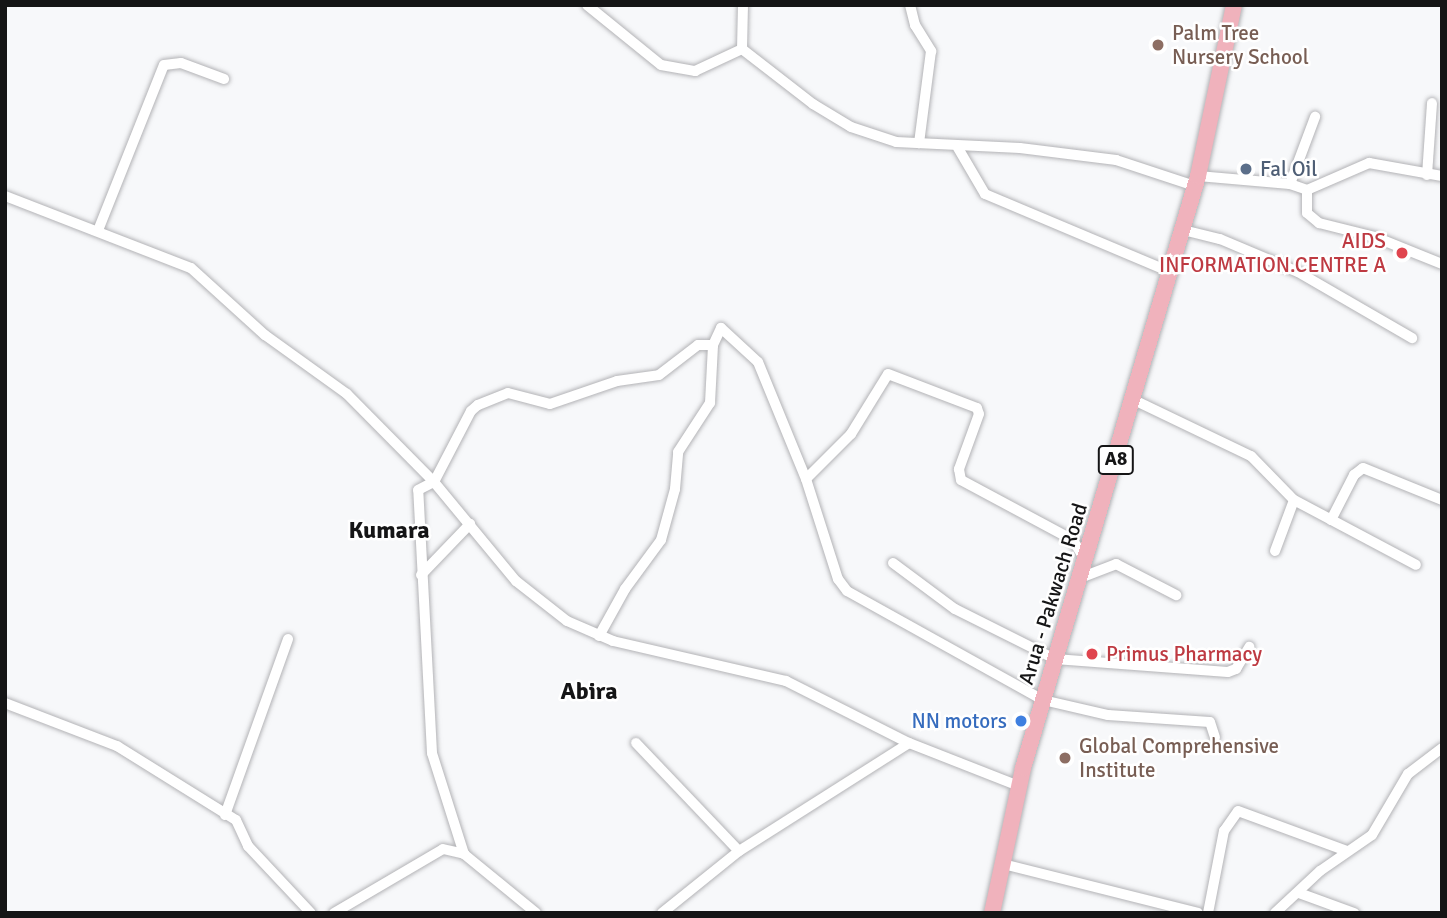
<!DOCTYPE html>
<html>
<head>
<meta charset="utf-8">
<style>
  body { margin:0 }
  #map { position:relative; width:1447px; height:918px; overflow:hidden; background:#f7f8fa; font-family:Signika,sans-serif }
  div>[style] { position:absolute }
  .roads { filter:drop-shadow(0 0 2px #b3b3b6) drop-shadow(0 0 2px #b3b3b6) }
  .minor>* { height:10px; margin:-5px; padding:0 5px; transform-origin:5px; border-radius:5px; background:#fff }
  .primary>* { height:16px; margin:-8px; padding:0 8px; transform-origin:8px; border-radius:8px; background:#f0b2bc }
  .dots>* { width:19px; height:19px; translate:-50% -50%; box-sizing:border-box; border:4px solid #fff; border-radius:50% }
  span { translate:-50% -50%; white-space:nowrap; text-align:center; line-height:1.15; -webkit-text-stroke:5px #fff; paint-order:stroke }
  .shield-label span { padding:2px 5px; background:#fff; border:2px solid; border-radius:5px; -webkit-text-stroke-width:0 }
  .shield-label { font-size:19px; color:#151516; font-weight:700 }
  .education-label { font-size:21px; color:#785e54 }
  .left { translate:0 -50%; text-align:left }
  .service-label { font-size:21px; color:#4e5e75 }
  .health-label { font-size:21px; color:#be3a42 }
  .right { translate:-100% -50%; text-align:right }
  .street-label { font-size:21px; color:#151516 }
  .shop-label { font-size:21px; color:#366cbe }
  .quarter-label { font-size:24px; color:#151516; font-weight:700 }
  .frame { position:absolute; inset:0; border:7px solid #151516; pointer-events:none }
</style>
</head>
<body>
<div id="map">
  <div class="roads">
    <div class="minor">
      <i style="left:587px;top:5px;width:95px;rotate:39deg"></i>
      <i style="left:661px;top:65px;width:35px;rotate:10deg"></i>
      <i style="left:695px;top:71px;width:52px;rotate:-25.1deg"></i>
      <i style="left:742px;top:49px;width:44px;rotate:-88.7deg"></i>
      <i style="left:910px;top:5px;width:21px;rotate:76deg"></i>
      <i style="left:915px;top:25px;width:31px;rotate:58deg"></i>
      <i style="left:931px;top:51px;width:93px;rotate:97.4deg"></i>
      <i style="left:742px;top:49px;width:90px;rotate:37.8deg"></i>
      <i style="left:813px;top:104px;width:44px;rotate:31.2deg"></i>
      <i style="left:851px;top:127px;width:47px;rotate:18.4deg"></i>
      <i style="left:896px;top:142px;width:124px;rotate:2.8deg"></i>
      <i style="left:1020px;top:148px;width:97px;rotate:7.1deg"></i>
      <i style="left:1116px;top:160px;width:83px;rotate:18.2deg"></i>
      <i style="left:958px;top:148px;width:53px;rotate:59.6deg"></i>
      <i style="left:985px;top:194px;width:202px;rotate:22.8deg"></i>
      <i style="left:1427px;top:175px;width:72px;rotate:-86deg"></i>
      <i style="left:1198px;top:176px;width:92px;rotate:5deg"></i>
      <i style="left:1290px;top:184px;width:18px;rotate:19deg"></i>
      <i style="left:1307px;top:190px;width:23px;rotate:90deg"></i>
      <i style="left:1307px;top:213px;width:16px;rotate:40deg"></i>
      <i style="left:1319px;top:223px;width:58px;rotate:14deg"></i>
      <i style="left:1375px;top:237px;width:72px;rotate:21.9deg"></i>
      <i style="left:1290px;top:184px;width:72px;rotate:-69.5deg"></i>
      <i style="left:1307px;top:190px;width:68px;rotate:-23.5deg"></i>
      <i style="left:1369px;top:163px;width:74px;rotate:10.1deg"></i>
      <i style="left:5px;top:196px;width:199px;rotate:21.2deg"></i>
      <i style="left:191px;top:268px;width:100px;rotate:42.2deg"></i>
      <i style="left:265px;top:335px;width:101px;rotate:35.7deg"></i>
      <i style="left:347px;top:394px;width:124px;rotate:45.3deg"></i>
      <i style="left:434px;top:482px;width:129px;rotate:50.4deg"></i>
      <i style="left:516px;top:581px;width:65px;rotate:38.1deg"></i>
      <i style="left:567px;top:621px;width:50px;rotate:23.5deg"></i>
      <i style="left:613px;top:641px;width:178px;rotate:13deg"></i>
      <i style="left:786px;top:681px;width:138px;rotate:26.8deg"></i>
      <i style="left:909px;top:743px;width:118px;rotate:21.4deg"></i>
      <i style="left:99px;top:228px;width:175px;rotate:-68.3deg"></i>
      <i style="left:164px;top:65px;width:17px;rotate:-7deg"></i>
      <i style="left:181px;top:63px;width:46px;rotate:20.4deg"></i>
      <i style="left:1183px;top:230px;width:38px;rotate:14deg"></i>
      <i style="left:1220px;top:239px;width:85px;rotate:22.9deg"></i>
      <i style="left:1298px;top:272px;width:132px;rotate:30.1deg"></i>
      <i style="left:1134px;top:400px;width:130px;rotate:25.6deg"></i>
      <i style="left:1251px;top:456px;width:62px;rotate:45.7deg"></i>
      <i style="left:1294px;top:500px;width:138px;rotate:28deg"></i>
      <i style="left:806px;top:479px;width:64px;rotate:-45deg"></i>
      <i style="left:851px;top:434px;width:70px;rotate:-58.3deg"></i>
      <i style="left:888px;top:374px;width:95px;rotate:20.9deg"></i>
      <i style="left:977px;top:408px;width:6px;rotate:72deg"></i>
      <i style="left:979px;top:414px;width:59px;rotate:110deg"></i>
      <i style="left:959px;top:469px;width:11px;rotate:80deg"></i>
      <i style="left:961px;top:480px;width:127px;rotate:28.2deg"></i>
      <i style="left:1073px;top:540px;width:23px;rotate:59deg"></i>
      <i style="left:1331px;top:520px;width:51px;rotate:-62.9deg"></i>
      <i style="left:1354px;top:475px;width:11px;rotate:-38deg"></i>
      <i style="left:1363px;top:468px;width:85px;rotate:22.1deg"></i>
      <i style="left:1275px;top:551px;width:54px;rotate:-69.6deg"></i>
      <i style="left:893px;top:563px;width:77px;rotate:36.6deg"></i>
      <i style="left:955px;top:609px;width:112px;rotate:26.6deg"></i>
      <i style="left:1055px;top:659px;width:173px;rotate:4.3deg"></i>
      <i style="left:1228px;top:672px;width:9px;rotate:-21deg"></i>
      <i style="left:1236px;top:669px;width:26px;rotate:-59deg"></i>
      <i style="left:421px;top:575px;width:71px;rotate:-46.1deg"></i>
      <i style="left:1080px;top:578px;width:39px;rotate:-21deg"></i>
      <i style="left:1116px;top:564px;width:68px;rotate:27.3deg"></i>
      <i style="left:599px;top:636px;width:54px;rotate:-61deg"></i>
      <i style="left:625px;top:589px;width:61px;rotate:-53.7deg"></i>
      <i style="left:661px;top:540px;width:53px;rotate:-74.6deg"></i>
      <i style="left:675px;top:489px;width:37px;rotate:-85deg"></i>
      <i style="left:678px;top:452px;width:59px;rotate:-56.9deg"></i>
      <i style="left:710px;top:403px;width:58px;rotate:-87deg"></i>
      <i style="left:713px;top:345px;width:19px;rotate:-65deg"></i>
      <i style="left:721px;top:328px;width:50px;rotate:42.6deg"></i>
      <i style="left:758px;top:362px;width:126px;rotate:67.7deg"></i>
      <i style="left:806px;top:479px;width:105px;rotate:72.3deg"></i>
      <i style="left:838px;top:579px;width:15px;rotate:53deg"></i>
      <i style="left:847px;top:591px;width:224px;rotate:29.1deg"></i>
      <i style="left:1043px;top:700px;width:67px;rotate:13deg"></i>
      <i style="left:1108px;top:715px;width:102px;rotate:3.9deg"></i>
      <i style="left:1210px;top:722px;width:16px;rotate:72deg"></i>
      <i style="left:5px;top:703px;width:120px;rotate:21deg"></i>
      <i style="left:117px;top:746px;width:140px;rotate:31.9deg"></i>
      <i style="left:236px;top:820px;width:29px;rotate:65deg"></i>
      <i style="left:248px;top:846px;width:92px;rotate:46.8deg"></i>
      <i style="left:636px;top:743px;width:149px;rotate:46.4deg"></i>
      <i style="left:225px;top:815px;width:187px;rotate:-70.3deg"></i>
      <i style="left:464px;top:854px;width:106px;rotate:-107.6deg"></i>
      <i style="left:432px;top:753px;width:263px;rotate:-93deg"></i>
      <i style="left:418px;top:490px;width:18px;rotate:-27deg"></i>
      <i style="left:434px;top:482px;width:80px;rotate:-62.5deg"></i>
      <i style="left:471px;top:411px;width:9px;rotate:-41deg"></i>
      <i style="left:478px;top:405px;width:32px;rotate:-22deg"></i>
      <i style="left:508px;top:393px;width:43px;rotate:14.7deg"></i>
      <i style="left:550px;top:404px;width:71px;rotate:-18.9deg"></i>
      <i style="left:617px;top:381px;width:42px;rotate:-8.1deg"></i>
      <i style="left:659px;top:375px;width:49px;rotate:-37.6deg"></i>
      <i style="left:698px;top:345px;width:15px"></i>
      <i style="left:1003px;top:864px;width:201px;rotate:14.1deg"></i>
      <i style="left:1299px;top:893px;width:59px;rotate:20deg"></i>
      <i style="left:334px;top:913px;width:126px;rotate:-30.4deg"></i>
      <i style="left:443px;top:849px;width:22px;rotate:13deg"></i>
      <i style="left:464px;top:854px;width:93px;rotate:39.3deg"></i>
      <i style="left:662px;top:913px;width:99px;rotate:-38.8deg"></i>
      <i style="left:739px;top:851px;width:201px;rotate:-32.4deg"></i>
      <i style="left:1208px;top:913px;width:84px;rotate:-79deg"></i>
      <i style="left:1224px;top:831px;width:24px;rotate:-55deg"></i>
      <i style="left:1238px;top:811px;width:116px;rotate:20.2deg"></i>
      <i style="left:1275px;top:913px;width:62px;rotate:-43deg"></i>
      <i style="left:1320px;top:871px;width:63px;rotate:-34.7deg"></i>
      <i style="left:1372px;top:835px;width:71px;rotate:-59.5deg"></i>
      <i style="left:1408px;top:774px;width:43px;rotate:-37.4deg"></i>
    </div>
    <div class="primary">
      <i style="left:992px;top:913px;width:148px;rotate:-77.9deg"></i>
      <i style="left:1023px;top:768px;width:617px;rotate:-73.53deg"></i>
      <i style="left:1198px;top:176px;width:175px;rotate:-78.1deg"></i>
    </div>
  </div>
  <div class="dots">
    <i style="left:1158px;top:45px;background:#8d6e63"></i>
    <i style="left:1246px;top:169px;background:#5c6f8a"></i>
    <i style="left:1402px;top:253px;background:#e0444e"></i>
    <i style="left:1092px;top:654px;background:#e0444e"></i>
    <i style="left:1021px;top:721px;background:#3f7fe0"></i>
    <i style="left:1065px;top:758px;background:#8d6e63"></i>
  </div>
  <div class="shield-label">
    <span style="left:1116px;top:460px">A8</span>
  </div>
  <div class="education-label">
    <span class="left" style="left:1172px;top:45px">Palm Tree<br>Nursery School</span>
    <span class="left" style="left:1079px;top:758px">Global Comprehensive<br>Institute</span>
  </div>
  <div class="service-label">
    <span class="left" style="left:1260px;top:169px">Fal Oil</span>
  </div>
  <div class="health-label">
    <span class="right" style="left:1386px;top:253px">AIDS<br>INFORMATION.CENTRE A</span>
    <span class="left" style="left:1106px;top:654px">Primus Pharmacy</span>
  </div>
  <div class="street-label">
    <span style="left:1053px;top:594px;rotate:-73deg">Arua - Pakwach Road</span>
  </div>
  <div class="shop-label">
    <span class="right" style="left:1007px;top:721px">NN motors</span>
  </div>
  <div class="quarter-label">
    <span style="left:389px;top:531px">Kumara</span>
    <span style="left:589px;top:692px">Abira</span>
  </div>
  <div class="frame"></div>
</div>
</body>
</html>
